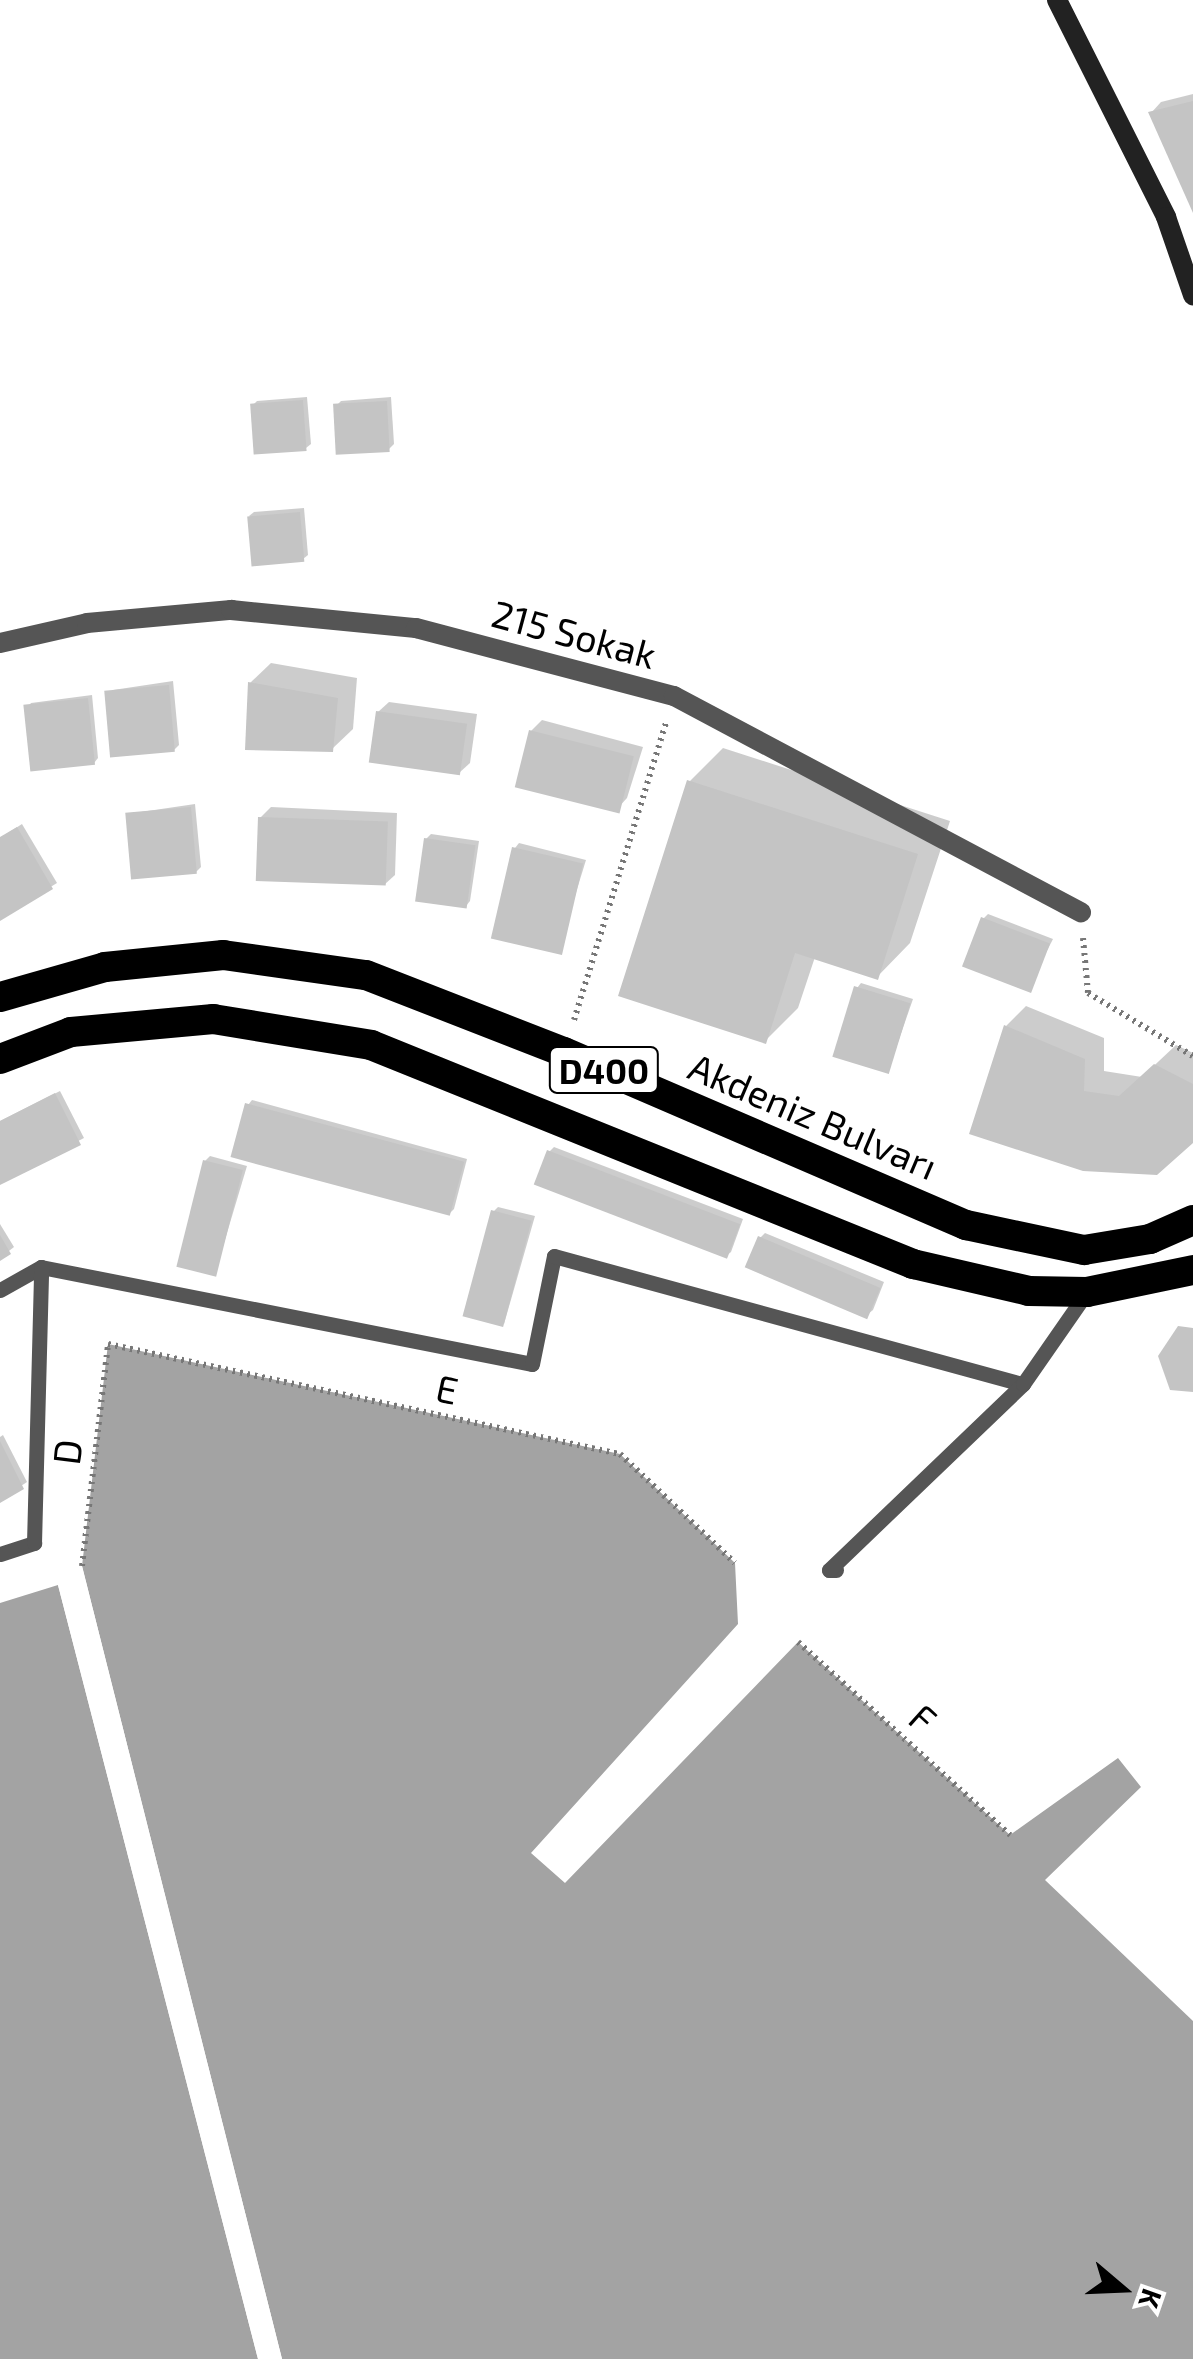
<!DOCTYPE html>
<html>
<head>
<meta charset="utf-8">
<style>
  body { margin:0 }
  #map { position:relative; width:1193px; height:2359px; overflow:hidden; background:#fff; font-family:"Exo 2",sans-serif }
  div>[style] { position:absolute }
  .water>* { inset:0; background:#a3a3a3 }
  .pier>* { inset:0; background:#fff }
  .shadow>* { inset:0; background:#0003 }
  .building>* { inset:0; background:#c4c4c4; transform-origin:0 0 }
  .path>* { height:6px; margin-top:-3px; transform-origin:0; background:repeating-linear-gradient(90deg,#777 0 2.5px,transparent 0 7.5px) }
  .lane>* { height:15px; margin:-7.5px; padding:0 7.5px; transform-origin:7.5px; border-radius:7.5px; background:#555 }
  .street>* { height:20px; margin:-10px; padding:0 10px; transform-origin:10px; border-radius:10px; background:#555 }
  .secondary>* { height:20px; margin:-10px; padding:0 10px; transform-origin:10px; border-radius:10px; background:#222 }
  .highway>* { height:30px; margin:-15px; padding:0 15px; transform-origin:15px; border-radius:15px; background:#000 }
  span { translate:-50% -50%; white-space:nowrap; text-align:center; line-height:1.15; -webkit-text-stroke:10px #fff; paint-order:stroke }
  .shield-label span { padding:2px 8px; background:#fff; border:2px solid; border-radius:8px; -webkit-text-stroke-width:0 }
  .shield-label { font-size:35px; color:#000; font-weight:700 }
  .street-label { font-size:38px; color:#000 }
  .north { position:absolute; left:1073px; top:2239px; width:100px; height:100px; -webkit-text-stroke:8px #fff; paint-order:stroke; rotate:109deg; font-size:28px; font-weight:700; line-height:40px; text-align:center; color:#000 }
  .north::after { content:''; display:block; margin:auto; width:35px; height:45px; background:#000; clip-path:polygon(50% 0,100% 100%,50% 72%,0 100%) }
</style>
</head>
<body>
<div id="map">
  <div class="water">
    <i style="clip-path:polygon(108px 1344px,620px 1454px,735px 1563px,738px 1624px,531px 1853px,565px 1883px,798px 1642px,1010px 1835px,1118px 1758px,1141px 1787px,1045px 1880px,1193px 2021px,1193px 2359px,282px 2359px,82px 1566px)"></i>
    <i style="clip-path:polygon(58px 1585px,258px 2359px,0 2359px,0 1603px)"></i>
  </div>
  <div class="pier">
    <i style="clip-path:polygon(82px 1566px,282px 2359px,277px 2359px,77px 1570px)"></i>
    <i style="clip-path:polygon(62px 1582px,63px 1584px,263px 2359px,258px 2359px,58px 1585px)"></i>
  </div>
  <div class="shadow">
    <i style="clip-path:polygon(1193px 94px,1193px 208px,1151px 113px,1161px 102px)"></i>
    <i style="clip-path:polygon(307px 397px,311px 444px,306px 448px,253px 405px,257px 401px)"></i>
    <i style="clip-path:polygon(391px 397px,394px 444px,389px 449px,336px 406px,341px 401px)"></i>
    <i style="clip-path:polygon(304px 508px,308px 555px,303px 559px,249px 516px,254px 512px)"></i>
    <i style="clip-path:polygon(271px 663px,357px 678px,353px 729px,332px 749px,250px 683px)"></i>
    <i style="clip-path:polygon(173px 681px,179px 745px,174px 750px,108px 695px,113px 690px)"></i>
    <i style="clip-path:polygon(92px 695px,98px 758px,94px 763px,27px 708px,31px 703px)"></i>
    <i style="clip-path:polygon(389px 702px,477px 714px,470px 763px,459px 773px,378px 712px)"></i>
    <i style="clip-path:polygon(542px 720px,643px 747px,627px 798px,617px 809px,531px 731px)"></i>
    <i style="clip-path:polygon(723px 748px,950px 821px,910px 943px,877px 977px,815px 957px,798px 1008px,765px 1041px,690px 781px)"></i>
    <i style="clip-path:polygon(195px 804px,201px 867px,196px 872px,129px 817px,134px 813px)"></i>
    <i style="clip-path:polygon(271px 807px,397px 813px,395px 875px,384px 885px,260px 818px)"></i>
    <i style="clip-path:polygon(22px 824px,57px 883px,0 918px,0 838px)"></i>
    <i style="clip-path:polygon(431px 834px,479px 841px,470px 901px,466px 906px,426px 839px)"></i>
    <i style="clip-path:polygon(519px 843px,586px 860px,558px 951px,515px 848px)"></i>
    <i style="clip-path:polygon(988px 914px,1053px 939px,1027px 990px,983px 919px)"></i>
    <i style="clip-path:polygon(861px 983px,913px 999px,888px 1071px,857px 988px)"></i>
    <i style="clip-path:polygon(1026px 1006px,1104px 1038px,1104px 1071px,1142px 1077px,1176px 1045px,1193px 1053px,1193px 1137px,1156px 1172px,1006px 1026px)"></i>
    <i style="clip-path:polygon(60px 1091px,84px 1138px,0 1182px,0 1121px)"></i>
    <i style="clip-path:polygon(252px 1100px,467px 1159px,454px 1209px,449px 1214px,248px 1105px)"></i>
    <i style="clip-path:polygon(554px 1147px,743px 1219px,731px 1252px,726px 1256px,549px 1152px)"></i>
    <i style="clip-path:polygon(210px 1156px,247px 1166px,215px 1273px,205px 1161px)"></i>
    <i style="clip-path:polygon(498px 1207px,535px 1216px,504px 1324px,494px 1211px)"></i>
    <i style="clip-path:polygon(0 1224px,14px 1247px,0 1258px)"></i>
    <i style="clip-path:polygon(765px 1233px,884px 1282px,873px 1310px,868px 1314px,760px 1238px)"></i>
    <i style="clip-path:polygon(3px 1435px,27px 1482px,0 1500px,0 1437px)"></i>
  </div>
  <div class="building">
    <i style="clip-path:polygon(1193px 101px,1193px 213px,1148px 112px)"></i>
    <i style="left:303px;top:400px;width:51px;height:53px;rotate:86deg"></i>
    <i style="left:387px;top:401px;width:51px;height:54px;rotate:87deg"></i>
    <i style="left:300px;top:512px;width:50px;height:53px;rotate:85deg"></i>
    <i style="clip-path:polygon(248px 682px,338px 698px,333px 752px,245px 750px)"></i>
    <i style="left:169px;top:685px;width:67px;height:65px;rotate:85deg"></i>
    <i style="left:88px;top:698px;width:67px;height:65px;rotate:84deg"></i>
    <i style="left:376px;top:711px;width:92px;height:52px;rotate:8deg"></i>
    <i style="left:529px;top:730px;width:108px;height:59px;rotate:14deg"></i>
    <i style="clip-path:polygon(687px 780px,918px 854px,878px 980px,795px 953px,766px 1044px,618px 996px)"></i>
    <i style="left:191px;top:807px;width:67px;height:66px;rotate:85deg"></i>
    <i style="left:258px;top:817px;width:130px;height:64px;rotate:2deg"></i>
    <i style="clip-path:polygon(17px 827px,53px 889px,0 921px,0 837px)"></i>
    <i style="left:424px;top:838px;width:52px;height:64px;rotate:8deg"></i>
    <i style="left:512px;top:847px;width:73px;height:94px;rotate:13deg"></i>
    <i style="left:981px;top:917px;width:74px;height:53px;rotate:21deg"></i>
    <i style="left:854px;top:986px;width:59px;height:74px;rotate:17deg"></i>
    <i style="clip-path:polygon(1004px 1025px,1085px 1059px,1084px 1091px,1119px 1096px,1154px 1064px,1193px 1084px,1193px 1143px,1157px 1175px,1083px 1171px,969px 1134px)"></i>
    <i style="clip-path:polygon(55px 1093px,81px 1145px,0 1185px,0 1121px)"></i>
    <i style="left:245px;top:1103px;width:227px;height:56px;rotate:15deg"></i>
    <i style="left:547px;top:1150px;width:207px;height:37px;rotate:21deg"></i>
    <i style="left:203px;top:1160px;width:41px;height:110px;rotate:14deg"></i>
    <i style="left:491px;top:1210px;width:42px;height:110px;rotate:15deg"></i>
    <i style="clip-path:polygon(0 1235px,11px 1254px,0 1261px)"></i>
    <i style="left:758px;top:1236px;width:133px;height:34px;rotate:23deg"></i>
    <i style="clip-path:polygon(1178px 1326px,1193px 1328px,1193px 1392px,1170px 1390px,1158px 1356px)"></i>
    <i style="clip-path:polygon(0 1441px,24px 1489px,0 1503px)"></i>
  </div>
  <div class="path">
    <i style="left:1083px;top:938px;width:55px;rotate:84.8deg"></i>
    <i style="left:1088px;top:993px;width:122px;rotate:31deg"></i>
    <i style="left:574px;top:1020px;width:312px;rotate:-72.8deg"></i>
    <i style="left:82px;top:1566px;width:224px;rotate:-83.3deg"></i>
    <i style="left:108px;top:1344px;width:524px;rotate:12.13deg"></i>
    <i style="left:620px;top:1454px;width:158px;rotate:43.5deg"></i>
    <i style="left:798px;top:1642px;width:287px;rotate:42.3deg"></i>
  </div>
  <div class="lane">
    <i style="left:0;top:1290px;width:47px;rotate:-29.3deg"></i>
    <i style="left:41px;top:1267px;width:500px;rotate:11.18deg"></i>
    <i style="left:532px;top:1364px;width:110px;rotate:-78.5deg"></i>
    <i style="left:554px;top:1256px;width:486px;rotate:15.3deg"></i>
    <i style="left:0;top:1554px;width:36px;rotate:-18deg"></i>
    <i style="left:34px;top:1543px;width:276px;rotate:-88.5deg"></i>
    <i style="left:836px;top:1570px;width:7px;rotate:180deg"></i>
    <i style="left:829px;top:1570px;width:269px;rotate:-43.8deg"></i>
    <i style="left:1023px;top:1384px;width:112px;rotate:-55.2deg"></i>
  </div>
  <div class="street">
    <i style="left:0;top:643px;width:89px;rotate:-12.9deg"></i>
    <i style="left:87px;top:623px;width:145px;rotate:-5.2deg"></i>
    <i style="left:231px;top:610px;width:186px;rotate:5.6deg"></i>
    <i style="left:416px;top:628px;width:267px;rotate:14.8deg"></i>
    <i style="left:674px;top:696px;width:461px;rotate:28deg"></i>
  </div>
  <div class="secondary">
    <i style="left:1057px;top:0;width:243px;rotate:63.3deg"></i>
    <i style="left:1166px;top:217px;width:83px;rotate:70.9deg"></i>
  </div>
  <div class="highway">
    <i style="left:0;top:997px;width:109px;rotate:-15.9deg"></i>
    <i style="left:105px;top:967px;width:119px;rotate:-5.8deg"></i>
    <i style="left:223px;top:955px;width:144px;rotate:8deg"></i>
    <i style="left:366px;top:975px;width:212px;rotate:21.3deg"></i>
    <i style="left:564px;top:1052px;width:438px;rotate:23.3deg"></i>
    <i style="left:966px;top:1225px;width:121px;rotate:12deg"></i>
    <i style="left:1084px;top:1250px;width:67px;rotate:-9.5deg"></i>
    <i style="left:1150px;top:1239px;width:47px;rotate:-23.8deg"></i>
    <i style="left:0;top:1059px;width:76px;rotate:-20.8deg"></i>
    <i style="left:71px;top:1032px;width:143px;rotate:-5.2deg"></i>
    <i style="left:213px;top:1019px;width:160px;rotate:9.3deg"></i>
    <i style="left:371px;top:1045px;width:585px;rotate:22deg"></i>
    <i style="left:913px;top:1264px;width:119px;rotate:13.1deg"></i>
    <i style="left:1029px;top:1291px;width:58px;rotate:1deg"></i>
    <i style="left:1087px;top:1292px;width:108px;rotate:-11.7deg"></i>
  </div>
  <div class="shield-label">
    <span style="left:604px;top:1070px">D400</span>
  </div>
  <div class="street-label">
    <span style="left:574px;top:634px;rotate:15deg">215 Sokak</span>
    <span style="left:813px;top:1116px;rotate:23deg">Akdeniz Bulvarı</span>
    <span style="left:447px;top:1389px;rotate:12deg">E</span>
    <span style="left:67px;top:1452px;rotate:-83deg">D</span>
    <span style="left:923px;top:1718px;rotate:42deg">F</span>
  </div>
  <div class="north">K</div>
</div>
</body>
</html>
